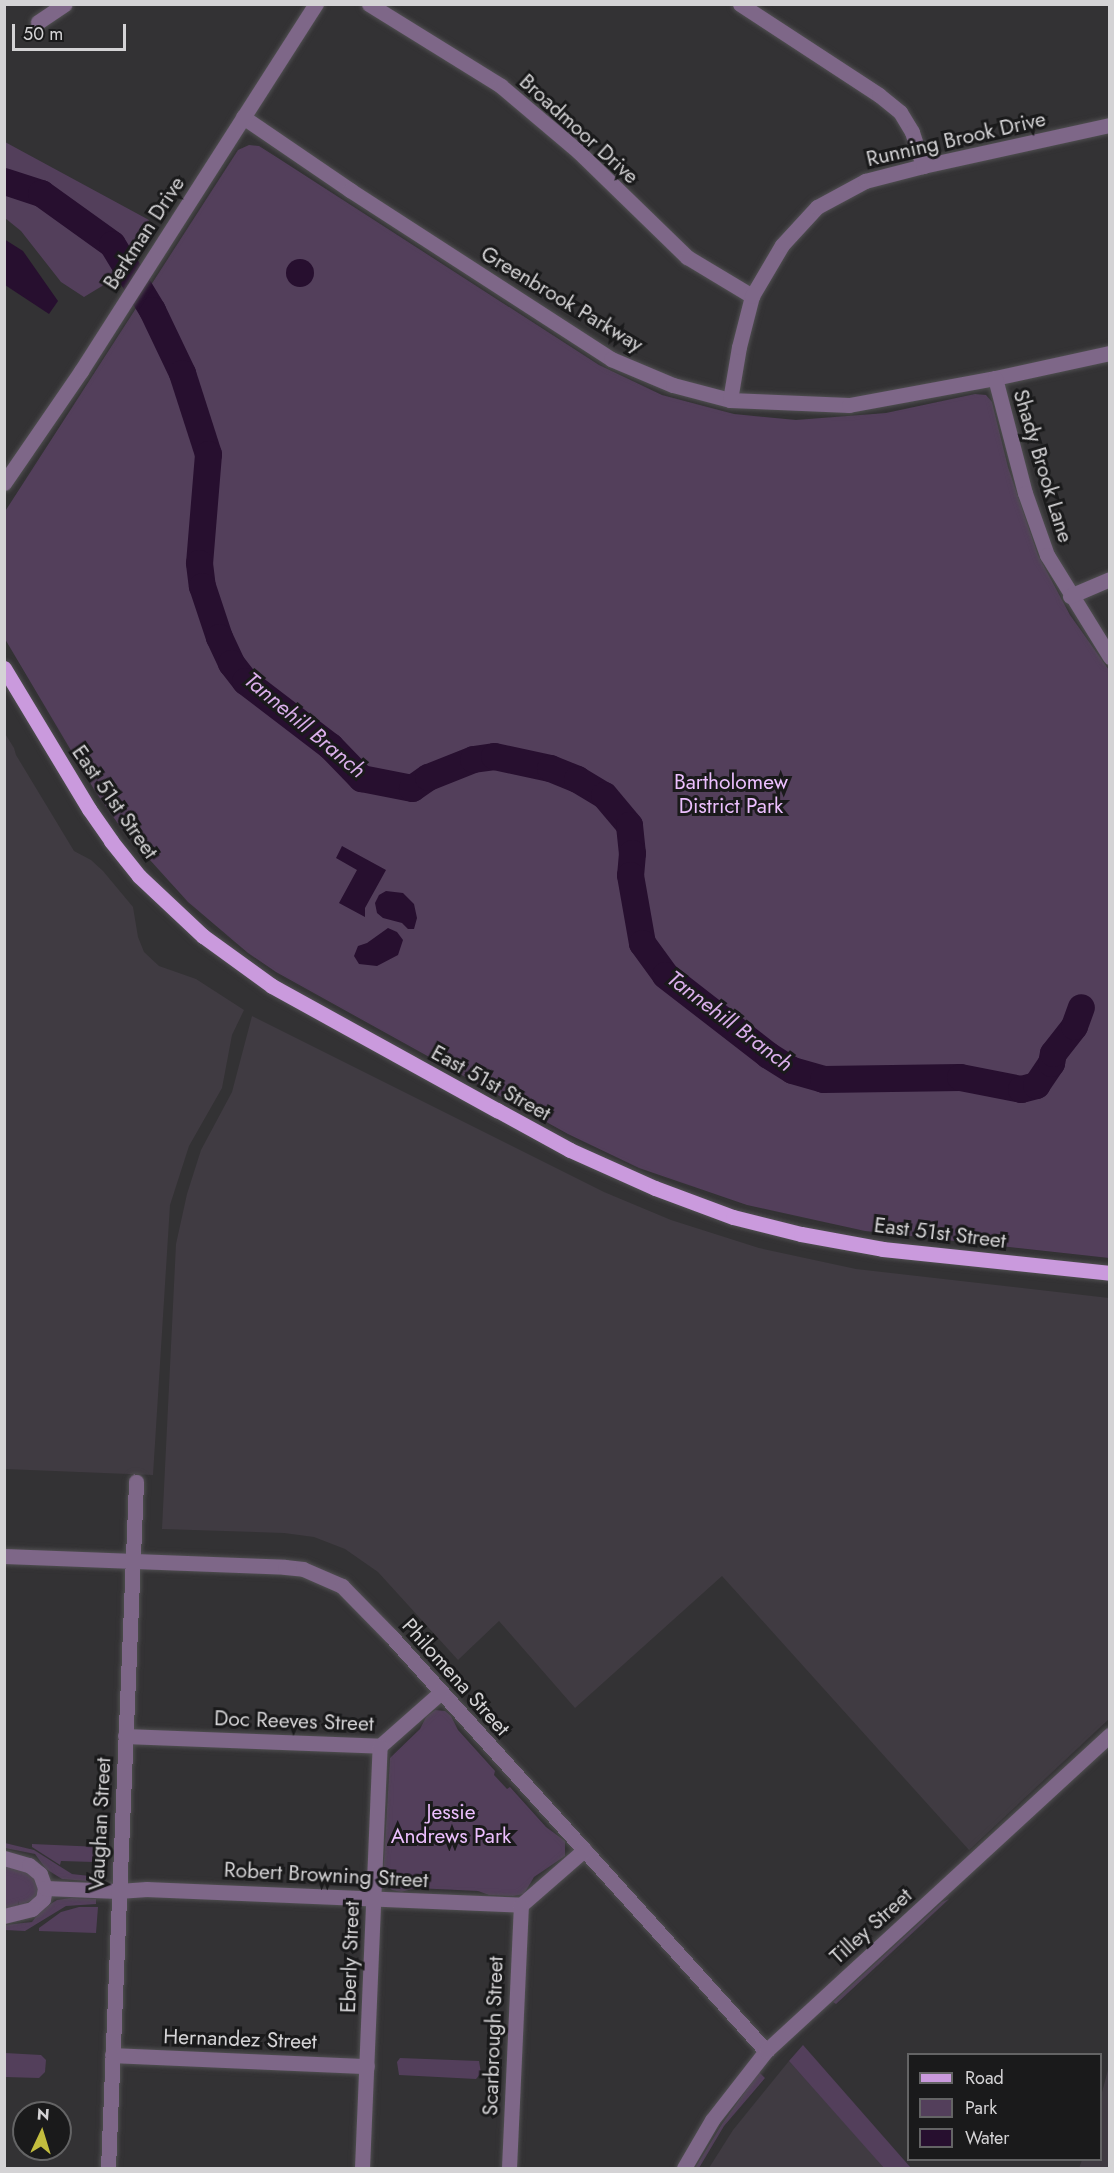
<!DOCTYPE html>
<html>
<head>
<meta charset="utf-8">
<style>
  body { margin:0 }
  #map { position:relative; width:1114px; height:2173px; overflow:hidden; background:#333234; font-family:Jost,sans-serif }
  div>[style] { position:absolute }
  .built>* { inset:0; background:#403b42 }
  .green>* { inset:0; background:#533f5b }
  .water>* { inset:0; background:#270f2f }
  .round { border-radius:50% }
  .river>* { height:27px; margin:-13.5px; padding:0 13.5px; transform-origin:13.5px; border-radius:13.5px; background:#270f2f }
  .roads { filter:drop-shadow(0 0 2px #504f51) drop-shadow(0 0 2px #504f51) }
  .minor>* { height:15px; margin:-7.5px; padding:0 7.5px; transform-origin:7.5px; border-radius:7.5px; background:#7e6788 }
  .major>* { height:15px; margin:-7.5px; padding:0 7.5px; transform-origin:7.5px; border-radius:7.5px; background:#ca9add }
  span { translate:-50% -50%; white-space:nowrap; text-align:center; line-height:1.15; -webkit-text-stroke:6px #1a1a1b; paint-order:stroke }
  .street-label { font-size:21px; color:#d4d3d5 }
  .park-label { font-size:21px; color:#ecbffe }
  .water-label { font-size:22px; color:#dbafec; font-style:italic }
  .frame { position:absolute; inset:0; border:6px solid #d4d3d5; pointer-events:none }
  .legend { position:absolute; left:907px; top:2053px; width:195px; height:108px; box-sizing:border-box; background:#1a1a1b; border:2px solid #646465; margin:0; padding:8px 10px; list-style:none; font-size:18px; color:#d4d3d5 }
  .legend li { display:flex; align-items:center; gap:12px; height:30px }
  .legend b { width:30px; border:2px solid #646465 }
  .north { position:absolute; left:12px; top:2101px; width:60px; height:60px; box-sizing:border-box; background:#1a1a1b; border:2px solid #646465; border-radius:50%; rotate:4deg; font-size:16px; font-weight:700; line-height:24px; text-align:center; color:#d4d3d5 }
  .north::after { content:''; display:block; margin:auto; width:21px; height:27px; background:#c3bd3e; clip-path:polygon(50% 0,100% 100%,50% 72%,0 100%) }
  .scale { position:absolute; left:12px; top:24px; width:114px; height:27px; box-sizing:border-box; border:3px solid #d4d3d5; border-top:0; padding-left:8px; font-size:18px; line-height:21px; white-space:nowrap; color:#d4d3d5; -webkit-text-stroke:4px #1a1a1b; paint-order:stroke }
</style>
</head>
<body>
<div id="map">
  <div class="built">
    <i style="clip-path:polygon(4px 732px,14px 748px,16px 755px,74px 851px,91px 860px,103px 871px,133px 907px,138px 937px,144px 952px,159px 966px,196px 979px,244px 1010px,232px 1035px,222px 1088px,189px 1146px,170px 1205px,153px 1475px,5px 1469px)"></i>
    <i style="clip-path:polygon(252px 1016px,604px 1192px,671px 1220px,759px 1248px,856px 1269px,1109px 1298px,1109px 1719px,969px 1850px,722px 1576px,575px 1708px,499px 1621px,458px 1660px,378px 1572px,345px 1549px,314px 1537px,284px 1533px,162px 1529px,176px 1244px,187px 1194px,201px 1150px,232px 1092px)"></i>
    <i style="clip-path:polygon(789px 2061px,877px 2159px,884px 2168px,709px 2168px,733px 2130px)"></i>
    <i style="clip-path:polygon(1109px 2066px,1109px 2168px,1079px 2168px,1082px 2160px,1100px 2160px,1101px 2096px)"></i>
  </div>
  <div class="green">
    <i style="clip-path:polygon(5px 142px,149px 220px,107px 283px,84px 297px,61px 282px,21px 231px,5px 218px)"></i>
    <i style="clip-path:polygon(249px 145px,259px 146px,281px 160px,599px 365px,662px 395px,734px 414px,796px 420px,886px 413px,975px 394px,986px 395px,992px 402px,1008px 467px,1038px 555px,1070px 615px,1109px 670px,1109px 1258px,865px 1231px,747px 1205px,639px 1168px,568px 1134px,276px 972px,248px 953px,188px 902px,121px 828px,95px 791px,5px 639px,4px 513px,238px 150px)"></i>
    <i style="clip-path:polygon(435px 1710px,445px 1711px,451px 1716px,458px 1730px,495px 1771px,494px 1775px,507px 1789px,510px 1787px,546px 1827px,565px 1841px,565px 1856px,534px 1877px,524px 1894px,513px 1896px,489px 1895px,478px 1891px,416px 1888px,401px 1892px,392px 1890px,386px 1885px,383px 1877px,390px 1758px,420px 1729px,426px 1717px)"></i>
    <i style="clip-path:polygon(5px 1843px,34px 1850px,72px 1874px,98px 1877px,98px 1882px,62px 1879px,46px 1869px,35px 1854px,5px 1848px)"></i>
    <i style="clip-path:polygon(32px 1844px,100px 1847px,99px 1866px,94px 1866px,94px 1862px,61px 1861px,60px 1865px,32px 1847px)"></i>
    <i style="clip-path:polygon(4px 1864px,28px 1872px,38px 1884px,38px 1893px,32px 1900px,18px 1907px,19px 1901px,17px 1907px,5px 1909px)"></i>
    <i style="clip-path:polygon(71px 1898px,96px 1899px,96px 1904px,66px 1906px,25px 1931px,5px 1930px,5px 1925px,32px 1922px,41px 1910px,57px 1900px)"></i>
    <i style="clip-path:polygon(949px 1899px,836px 2004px,833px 2002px,942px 1902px)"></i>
    <i style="clip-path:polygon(79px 1907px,98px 1907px,96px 1933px,39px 1931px,39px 1928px,61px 1912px)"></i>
    <i style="clip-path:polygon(803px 2045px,911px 2168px,884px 2168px,789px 2061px)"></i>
    <i style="clip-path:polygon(5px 2053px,41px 2055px,46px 2060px,45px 2072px,39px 2078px,5px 2077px)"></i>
    <i style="clip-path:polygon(400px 2058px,479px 2061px,481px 2073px,476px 2079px,399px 2075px,397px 2062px)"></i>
    <i style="clip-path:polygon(759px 2072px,765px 2078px,724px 2126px,699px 2168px,695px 2168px,722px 2124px)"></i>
  </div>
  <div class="water">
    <i style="clip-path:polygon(4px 239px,23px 251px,58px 301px,49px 314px,5px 285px)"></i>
    <i class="round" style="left:286px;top:259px;width:28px;height:28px"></i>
    <i style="clip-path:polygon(342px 846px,386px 870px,365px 908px,365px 917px,339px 903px,357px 870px,336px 858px)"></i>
    <i style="clip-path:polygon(386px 891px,403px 893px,414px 904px,417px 918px,414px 929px,408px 929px,402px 923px,383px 918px,377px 913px,375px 903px,379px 895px)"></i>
    <i style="clip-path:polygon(388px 928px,397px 932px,403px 940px,398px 955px,377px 966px,359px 964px,354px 956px,358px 946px,367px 943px)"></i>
  </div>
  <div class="river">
    <i style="left:4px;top:181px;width:39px;rotate:18deg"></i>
    <i style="left:41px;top:193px;width:87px;rotate:35.7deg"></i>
    <i style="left:112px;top:244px;width:77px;rotate:58.8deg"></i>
    <i style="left:152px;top:310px;width:70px;rotate:64.5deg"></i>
    <i style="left:182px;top:373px;width:85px;rotate:72.2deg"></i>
    <i style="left:208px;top:454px;width:109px;rotate:94.7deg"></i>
    <i style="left:199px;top:563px;width:23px;rotate:83deg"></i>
    <i style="left:202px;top:586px;width:54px;rotate:71.6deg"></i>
    <i style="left:219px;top:637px;width:29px;rotate:65deg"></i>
    <i style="left:231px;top:663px;width:23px;rotate:52deg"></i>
    <i style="left:245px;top:681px;width:107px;rotate:37.4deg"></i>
    <i style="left:330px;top:746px;width:45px;rotate:45.9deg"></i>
    <i style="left:361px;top:778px;width:52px;rotate:11.1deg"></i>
    <i style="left:412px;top:788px;width:19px;rotate:-35deg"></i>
    <i style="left:428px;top:777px;width:48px;rotate:-21.8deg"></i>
    <i style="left:473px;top:759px;width:21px;rotate:-8deg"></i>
    <i style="left:494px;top:756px;width:57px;rotate:12.1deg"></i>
    <i style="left:550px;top:768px;width:29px;rotate:22deg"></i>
    <i style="left:577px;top:779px;width:31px;rotate:31deg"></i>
    <i style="left:604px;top:795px;width:39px;rotate:50deg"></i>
    <i style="left:629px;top:825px;width:28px;rotate:84deg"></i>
    <i style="left:632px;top:853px;width:22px;rotate:95deg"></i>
    <i style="left:630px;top:875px;width:69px;rotate:80deg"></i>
    <i style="left:642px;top:943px;width:39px;rotate:54deg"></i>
    <i style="left:665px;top:975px;width:130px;rotate:37.8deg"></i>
    <i style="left:768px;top:1055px;width:28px;rotate:32deg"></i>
    <i style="left:792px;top:1070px;width:32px;rotate:16deg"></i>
    <i style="left:823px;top:1079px;width:137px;rotate:-0.8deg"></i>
    <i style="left:960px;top:1077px;width:62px;rotate:11.1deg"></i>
    <i style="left:1021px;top:1089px;width:16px;rotate:-15deg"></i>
    <i style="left:1036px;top:1085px;width:27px;rotate:-56deg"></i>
    <i style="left:1051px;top:1063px;width:10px;rotate:-79deg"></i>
    <i style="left:1053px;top:1053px;width:34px;rotate:-52deg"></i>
    <i style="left:1074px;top:1026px;width:20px;rotate:-70deg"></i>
  </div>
  <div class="roads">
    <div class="minor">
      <i style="left:369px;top:4px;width:155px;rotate:31.8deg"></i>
      <i style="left:501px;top:86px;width:102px;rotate:40.2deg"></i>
      <i style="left:579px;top:152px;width:151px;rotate:44.2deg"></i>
      <i style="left:687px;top:257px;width:76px;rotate:31deg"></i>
      <i style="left:740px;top:4px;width:166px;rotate:33.2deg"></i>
      <i style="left:879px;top:95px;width:27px;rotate:39deg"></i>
      <i style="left:900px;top:112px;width:23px;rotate:59deg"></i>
      <i style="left:912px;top:132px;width:36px;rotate:72deg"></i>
      <i style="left:38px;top:22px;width:32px;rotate:-34deg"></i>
      <i style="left:243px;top:117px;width:130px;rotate:34.3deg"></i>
      <i style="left:350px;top:190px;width:311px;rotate:32.9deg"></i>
      <i style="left:611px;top:359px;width:67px;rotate:22.8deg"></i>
      <i style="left:673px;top:385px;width:59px;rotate:14.7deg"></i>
      <i style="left:730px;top:400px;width:119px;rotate:2.4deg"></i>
      <i style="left:849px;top:405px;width:148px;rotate:-10.5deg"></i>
      <i style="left:995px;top:378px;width:118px;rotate:-12.3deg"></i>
      <i style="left:995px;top:378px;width:119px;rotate:75.4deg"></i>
      <i style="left:1025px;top:493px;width:66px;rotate:70.5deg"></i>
      <i style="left:1047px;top:555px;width:120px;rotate:58.3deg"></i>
      <i style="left:730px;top:400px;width:54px;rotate:-80.4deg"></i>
      <i style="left:739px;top:347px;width:53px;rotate:-75.7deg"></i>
      <i style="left:752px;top:296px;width:59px;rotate:-59.5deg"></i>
      <i style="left:782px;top:245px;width:52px;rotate:-47.4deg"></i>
      <i style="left:817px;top:207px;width:55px;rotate:-28.4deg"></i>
      <i style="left:865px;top:181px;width:60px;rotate:-14.5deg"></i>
      <i style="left:923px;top:166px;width:191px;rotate:-12.4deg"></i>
      <i style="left:4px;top:483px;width:136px;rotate:-55.5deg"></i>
      <i style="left:81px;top:371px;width:436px;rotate:-57.4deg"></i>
      <i style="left:1070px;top:596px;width:43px;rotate:-23deg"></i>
      <i style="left:4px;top:1556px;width:281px;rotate:2.2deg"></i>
      <i style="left:285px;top:1567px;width:18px;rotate:6deg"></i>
      <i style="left:303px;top:1569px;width:43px;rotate:23.6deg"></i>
      <i style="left:342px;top:1586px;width:69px;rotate:45.6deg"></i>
      <i style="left:390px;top:1635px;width:561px;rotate:47.89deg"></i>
      <i style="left:125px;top:1736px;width:255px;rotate:2.2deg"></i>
      <i style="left:380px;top:1746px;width:81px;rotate:-41.5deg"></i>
      <i style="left:4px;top:1858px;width:26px;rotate:16deg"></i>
      <i style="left:29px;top:1865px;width:14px;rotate:39deg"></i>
      <i style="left:40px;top:1874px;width:15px;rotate:70deg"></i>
      <i style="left:45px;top:1888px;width:11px;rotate:100deg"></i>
      <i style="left:43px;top:1899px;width:15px;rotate:138deg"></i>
      <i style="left:32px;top:1909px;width:29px;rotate:166deg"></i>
      <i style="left:45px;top:1888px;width:73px;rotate:2.4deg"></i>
      <i style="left:118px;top:1891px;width:29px;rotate:-4deg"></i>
      <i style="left:147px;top:1889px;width:374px;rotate:2.4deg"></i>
      <i style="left:521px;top:1905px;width:84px;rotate:-41.1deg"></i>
      <i style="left:112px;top:2055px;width:255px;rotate:2.5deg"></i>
      <i style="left:108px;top:2168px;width:687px;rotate:-87.66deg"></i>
      <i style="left:362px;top:2168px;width:422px;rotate:-87.6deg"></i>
      <i style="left:509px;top:2168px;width:263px;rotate:-87.4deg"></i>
      <i style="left:684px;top:2168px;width:56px;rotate:-59.7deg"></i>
      <i style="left:712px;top:2120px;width:88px;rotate:-52deg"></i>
      <i style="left:766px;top:2051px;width:467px;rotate:-42.6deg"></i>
    </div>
    <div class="major">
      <i style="left:4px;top:668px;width:165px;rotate:58.9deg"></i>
      <i style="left:89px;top:809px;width:39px;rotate:55deg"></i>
      <i style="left:111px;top:841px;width:45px;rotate:51.3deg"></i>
      <i style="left:139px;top:876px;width:88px;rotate:43.2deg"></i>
      <i style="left:203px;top:936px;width:85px;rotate:35.9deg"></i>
      <i style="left:272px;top:986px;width:257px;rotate:28.9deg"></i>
      <i style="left:497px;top:1110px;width:83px;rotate:28.7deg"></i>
      <i style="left:570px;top:1150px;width:93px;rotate:24.1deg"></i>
      <i style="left:655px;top:1188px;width:83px;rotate:20.4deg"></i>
      <i style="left:733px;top:1217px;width:70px;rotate:14deg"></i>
      <i style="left:801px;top:1234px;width:83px;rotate:10.4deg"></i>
      <i style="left:883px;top:1249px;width:228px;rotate:6deg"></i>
    </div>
  </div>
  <div class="street-label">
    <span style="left:579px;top:129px;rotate:42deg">Broadmoor Drive</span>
    <span style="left:956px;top:139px;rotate:-13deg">Running Brook Drive</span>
    <span style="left:144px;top:233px;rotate:-57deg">Berkman Drive</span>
    <span style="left:562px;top:299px;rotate:31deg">Greenbrook Parkway</span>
    <span style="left:1043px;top:466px;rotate:73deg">Shady Brook Lane</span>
    <span style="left:115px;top:802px;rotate:55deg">East 51st Street</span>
    <span style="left:491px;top:1083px;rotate:29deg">East 51st Street</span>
    <span style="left:940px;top:1233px;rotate:7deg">East 51st Street</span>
    <span style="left:456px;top:1677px;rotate:48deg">Philomena Street</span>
    <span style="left:294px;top:1721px;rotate:2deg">Doc Reeves Street</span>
    <span style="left:100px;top:1824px;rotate:-87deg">Vaughan Street</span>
    <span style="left:326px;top:1875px;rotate:3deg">Robert Browning Street</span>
    <span style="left:871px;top:1926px;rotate:-42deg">Tilley Street</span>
    <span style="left:350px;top:1957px;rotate:-88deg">Eberly Street</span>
    <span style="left:493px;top:2036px;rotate:-88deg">Scarbrough Street</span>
    <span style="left:240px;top:2039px;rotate:2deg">Hernandez Street</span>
  </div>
  <div class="park-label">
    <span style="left:731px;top:794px">Bartholomew<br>District Park</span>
    <span style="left:451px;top:1824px">Jessie<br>Andrews Park</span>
  </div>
  <div class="water-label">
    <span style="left:305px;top:725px;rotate:40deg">Tannehill Branch</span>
    <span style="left:730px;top:1021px;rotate:37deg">Tannehill Branch</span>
  </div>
  <div class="frame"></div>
  <ul class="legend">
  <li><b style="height:8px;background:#ca9add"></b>Road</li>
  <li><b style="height:16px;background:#533f5b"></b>Park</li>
  <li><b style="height:16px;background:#270f2f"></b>Water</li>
  </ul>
  <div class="north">N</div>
  <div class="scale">50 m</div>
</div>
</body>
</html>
